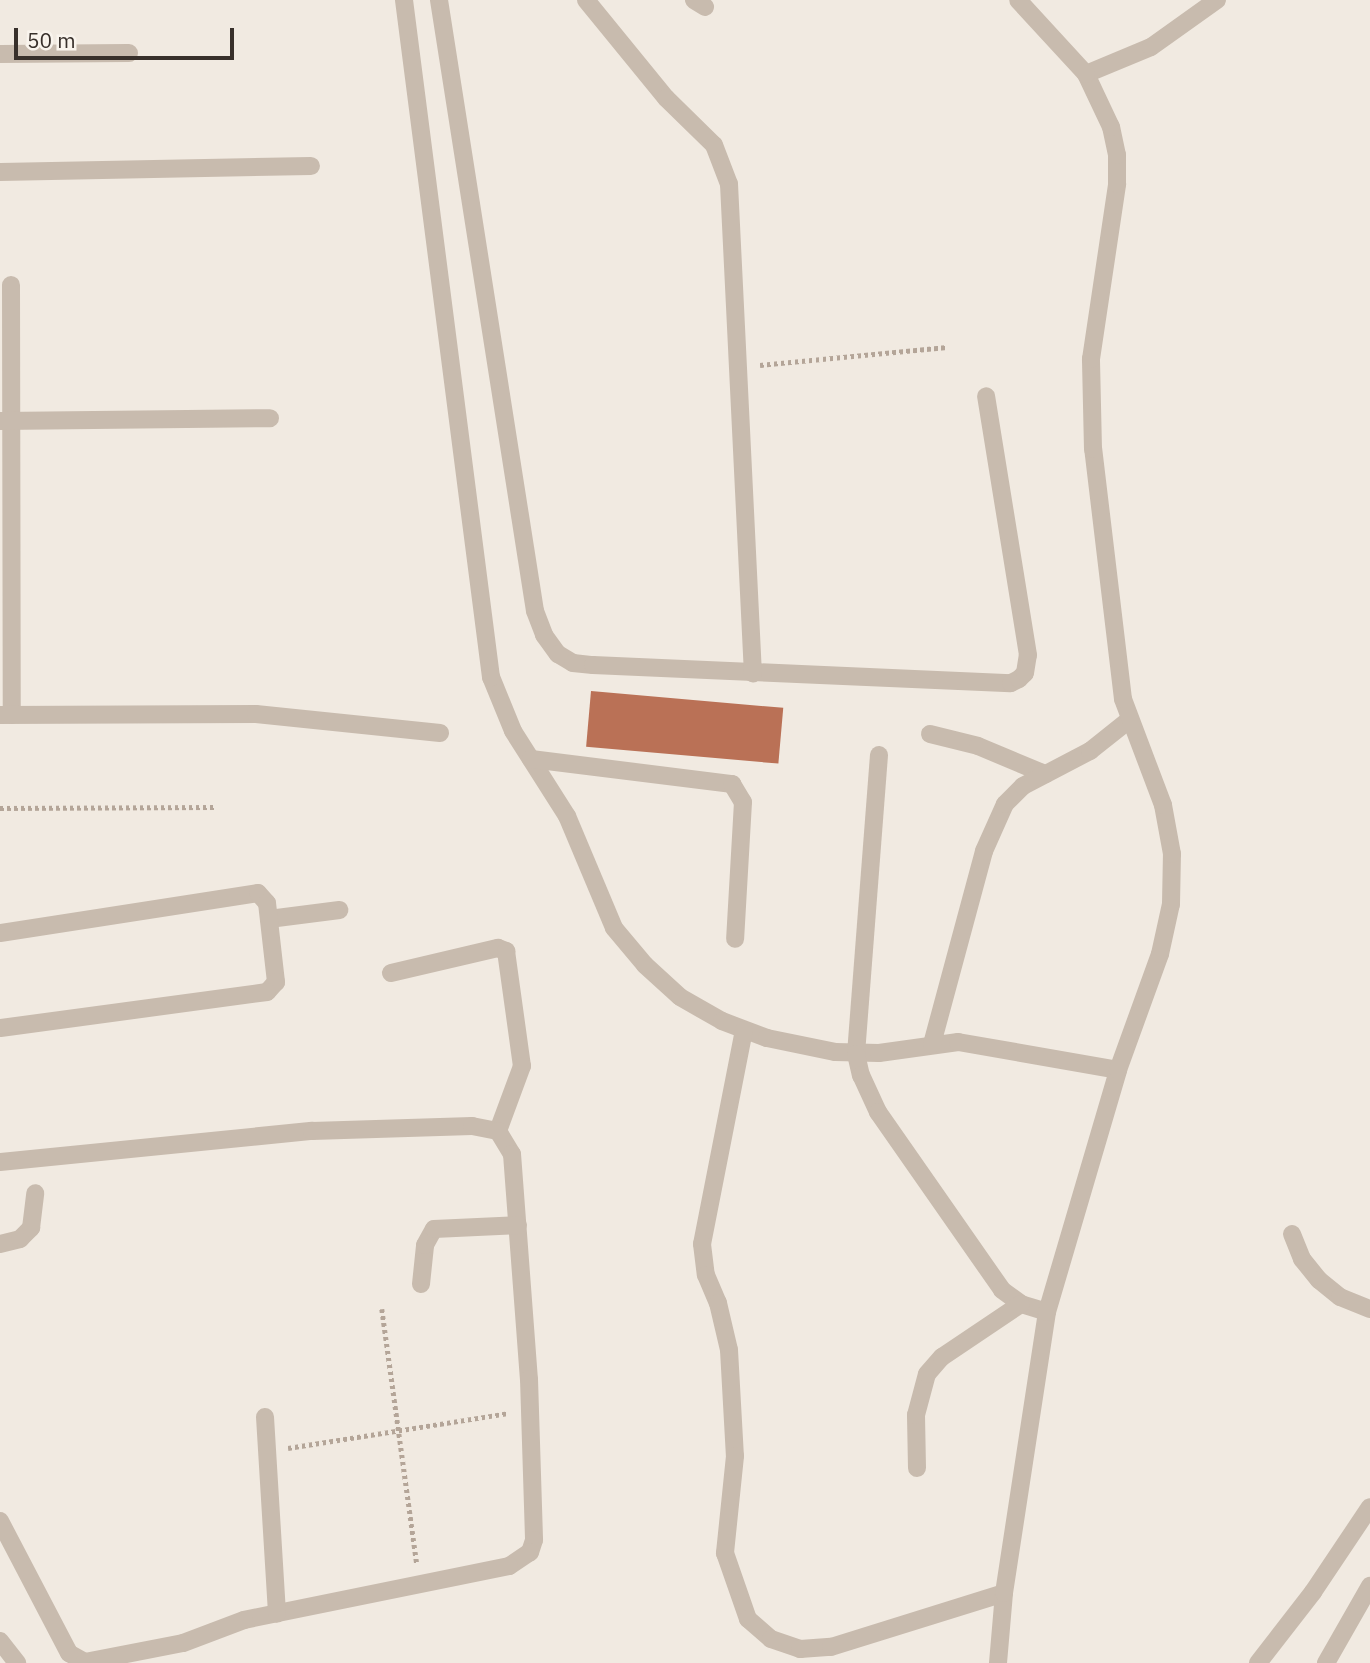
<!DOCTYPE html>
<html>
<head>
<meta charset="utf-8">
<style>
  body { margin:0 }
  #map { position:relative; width:1370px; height:1663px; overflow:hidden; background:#f1eae1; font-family:"IBM Plex Sans",sans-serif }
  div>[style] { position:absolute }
  .building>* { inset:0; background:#ba7156; transform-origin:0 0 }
  .path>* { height:4.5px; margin-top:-2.25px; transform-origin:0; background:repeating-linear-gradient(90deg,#b4a598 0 3.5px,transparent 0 7px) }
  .lane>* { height:18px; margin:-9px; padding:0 9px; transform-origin:9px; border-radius:9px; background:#c8bbae }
  .street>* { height:18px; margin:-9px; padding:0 9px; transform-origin:9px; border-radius:9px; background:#c8bbae }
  span { translate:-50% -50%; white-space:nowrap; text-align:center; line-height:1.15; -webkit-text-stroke:5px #f9f4ed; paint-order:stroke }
  .scale { position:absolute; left:14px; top:28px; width:220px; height:32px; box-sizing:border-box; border:4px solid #38302b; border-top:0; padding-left:9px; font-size:21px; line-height:24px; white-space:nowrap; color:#38302b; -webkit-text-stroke:5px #f9f4ed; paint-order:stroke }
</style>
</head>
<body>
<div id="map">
  <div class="building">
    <i style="left:591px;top:691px;width:193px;height:56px;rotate:5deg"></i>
  </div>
  <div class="path">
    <i style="left:760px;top:365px;width:188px;rotate:-5.5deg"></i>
    <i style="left:0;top:808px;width:214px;rotate:-0.3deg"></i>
    <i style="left:382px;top:1309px;width:257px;rotate:82.2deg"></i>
    <i style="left:288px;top:1448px;width:223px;rotate:-9deg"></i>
  </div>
  <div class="lane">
    <i style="left:439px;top:0;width:618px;rotate:81.07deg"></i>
    <i style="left:535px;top:611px;width:26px;rotate:69deg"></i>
    <i style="left:544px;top:635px;width:24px;rotate:54deg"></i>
    <i style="left:558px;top:654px;width:17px;rotate:31deg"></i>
    <i style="left:573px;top:663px;width:20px;rotate:6deg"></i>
    <i style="left:593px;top:665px;width:418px;rotate:2.5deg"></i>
    <i style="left:1011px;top:683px;width:9px;rotate:-27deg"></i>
    <i style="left:1019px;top:679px;width:8px;rotate:-45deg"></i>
    <i style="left:1025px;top:673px;width:18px;rotate:-81deg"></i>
    <i style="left:1028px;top:655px;width:262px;rotate:-99.2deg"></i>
    <i style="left:586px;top:0;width:127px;rotate:50.8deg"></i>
    <i style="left:666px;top:98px;width:67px;rotate:44.4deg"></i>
    <i style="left:714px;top:145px;width:42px;rotate:69deg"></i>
    <i style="left:729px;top:184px;width:490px;rotate:87.2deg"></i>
    <i style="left:694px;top:0;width:13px;rotate:32deg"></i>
    <i style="left:0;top:54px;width:129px;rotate:-0.4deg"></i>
    <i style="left:1086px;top:74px;width:70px;rotate:-22.6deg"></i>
    <i style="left:1151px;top:47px;width:81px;rotate:-35.5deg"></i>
    <i style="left:0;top:172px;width:311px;rotate:-1.1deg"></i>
    <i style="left:11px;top:285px;width:430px;rotate:89.9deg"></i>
    <i style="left:1px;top:421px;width:269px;rotate:-0.6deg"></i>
    <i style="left:491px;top:677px;width:58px;rotate:67.8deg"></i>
    <i style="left:513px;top:731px;width:101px;rotate:57.6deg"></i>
    <i style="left:567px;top:816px;width:121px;rotate:67.2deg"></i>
    <i style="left:614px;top:928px;width:48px;rotate:50deg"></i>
    <i style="left:645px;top:965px;width:47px;rotate:42.4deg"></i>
    <i style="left:680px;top:997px;width:48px;rotate:29.7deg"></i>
    <i style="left:722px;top:1021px;width:48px;rotate:20.7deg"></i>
    <i style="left:767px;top:1038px;width:69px;rotate:11.6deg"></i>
    <i style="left:835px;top:1052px;width:44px;rotate:1.3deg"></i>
    <i style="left:879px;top:1053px;width:80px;rotate:-7.9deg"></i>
    <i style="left:958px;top:1042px;width:162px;rotate:9.9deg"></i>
    <i style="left:0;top:715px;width:256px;rotate:-0.2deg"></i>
    <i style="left:256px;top:714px;width:185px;rotate:5.9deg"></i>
    <i style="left:930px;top:734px;width:49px;rotate:14deg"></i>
    <i style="left:978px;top:746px;width:73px;rotate:22.7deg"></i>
    <i style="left:879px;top:755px;width:300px;rotate:94.4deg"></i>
    <i style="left:856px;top:1054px;width:22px;rotate:77deg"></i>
    <i style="left:861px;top:1075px;width:41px;rotate:65.3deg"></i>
    <i style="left:878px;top:1112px;width:217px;rotate:55.1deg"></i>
    <i style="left:1002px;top:1290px;width:24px;rotate:36deg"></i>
    <i style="left:1021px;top:1304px;width:27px;rotate:17deg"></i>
    <i style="left:531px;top:759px;width:203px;rotate:7.1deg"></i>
    <i style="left:732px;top:784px;width:21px;rotate:59deg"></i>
    <i style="left:743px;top:802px;width:137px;rotate:93.3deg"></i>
    <i style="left:269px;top:919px;width:71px;rotate:-7.3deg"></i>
    <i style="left:0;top:933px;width:261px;rotate:-8.8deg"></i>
    <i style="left:258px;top:893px;width:13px;rotate:48deg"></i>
    <i style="left:267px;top:903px;width:80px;rotate:83.5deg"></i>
    <i style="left:276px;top:982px;width:13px;rotate:132deg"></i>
    <i style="left:267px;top:992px;width:269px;rotate:172.3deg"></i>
    <i style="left:391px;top:973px;width:110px;rotate:-13.2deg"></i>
    <i style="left:498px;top:948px;width:9px;rotate:21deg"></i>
    <i style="left:506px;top:951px;width:116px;rotate:82.1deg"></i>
    <i style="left:522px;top:1066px;width:69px;rotate:110.3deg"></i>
    <i style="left:744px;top:1030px;width:218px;rotate:101.1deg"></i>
    <i style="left:702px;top:1244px;width:31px;rotate:83deg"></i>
    <i style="left:706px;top:1275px;width:30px;rotate:67deg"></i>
    <i style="left:718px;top:1303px;width:48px;rotate:76.8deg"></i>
    <i style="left:729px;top:1350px;width:106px;rotate:86.8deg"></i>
    <i style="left:735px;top:1456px;width:98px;rotate:95.9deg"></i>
    <i style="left:725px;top:1553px;width:70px;rotate:70.8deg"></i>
    <i style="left:748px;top:1619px;width:30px;rotate:41deg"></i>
    <i style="left:771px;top:1639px;width:31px;rotate:19deg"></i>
    <i style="left:800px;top:1649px;width:31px;rotate:-4deg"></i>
    <i style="left:831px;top:1647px;width:181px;rotate:-17.3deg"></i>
    <i style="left:932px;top:1044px;width:200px;rotate:-74.9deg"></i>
    <i style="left:984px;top:851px;width:51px;rotate:-65.9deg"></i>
    <i style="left:1005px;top:804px;width:25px;rotate:-45deg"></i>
    <i style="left:1023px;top:786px;width:76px;rotate:-27.6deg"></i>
    <i style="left:1090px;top:751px;width:50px;rotate:-38.5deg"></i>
    <i style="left:0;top:1162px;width:314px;rotate:-5.7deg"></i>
    <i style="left:312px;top:1131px;width:160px;rotate:-1.8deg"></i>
    <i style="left:472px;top:1126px;width:26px;rotate:11deg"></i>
    <i style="left:498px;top:1131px;width:27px;rotate:59deg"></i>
    <i style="left:512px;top:1154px;width:226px;rotate:85.7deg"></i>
    <i style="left:529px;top:1379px;width:161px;rotate:88.2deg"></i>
    <i style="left:534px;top:1540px;width:13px;rotate:108deg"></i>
    <i style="left:530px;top:1552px;width:25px;rotate:146deg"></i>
    <i style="left:509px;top:1566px;width:270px;rotate:168.5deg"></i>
    <i style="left:244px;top:1620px;width:65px;rotate:159.3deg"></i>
    <i style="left:183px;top:1643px;width:100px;rotate:169deg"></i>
    <i style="left:85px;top:1662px;width:18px;rotate:-151deg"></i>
    <i style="left:69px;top:1653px;width:149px;rotate:-117.6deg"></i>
    <i style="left:1292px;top:1234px;width:27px;rotate:68deg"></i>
    <i style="left:1302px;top:1259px;width:27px;rotate:51deg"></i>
    <i style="left:1319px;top:1280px;width:27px;rotate:39deg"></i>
    <i style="left:1340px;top:1297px;width:32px;rotate:22deg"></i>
    <i style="left:0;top:1244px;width:21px;rotate:-14deg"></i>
    <i style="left:20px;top:1239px;width:16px;rotate:-45deg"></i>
    <i style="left:31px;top:1228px;width:35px;rotate:-83deg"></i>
    <i style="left:421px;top:1284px;width:39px;rotate:-84deg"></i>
    <i style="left:425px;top:1245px;width:18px;rotate:-61deg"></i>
    <i style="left:434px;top:1229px;width:84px;rotate:-2.7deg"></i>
    <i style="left:265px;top:1417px;width:197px;rotate:86.5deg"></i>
    <i style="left:917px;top:1468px;width:53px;rotate:-91.1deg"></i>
    <i style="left:916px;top:1415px;width:42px;rotate:-75deg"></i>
    <i style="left:927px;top:1374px;width:23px;rotate:-49deg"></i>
    <i style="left:942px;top:1357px;width:95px;rotate:-33.9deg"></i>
    <i style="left:998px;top:1663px;width:70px;rotate:-85.1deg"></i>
    <i style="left:1004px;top:1593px;width:284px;rotate:-81.3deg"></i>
    <i style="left:1047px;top:1312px;width:252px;rotate:-73.6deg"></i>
    <i style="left:1118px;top:1070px;width:123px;rotate:-70.1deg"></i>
    <i style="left:1160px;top:954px;width:51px;rotate:-77.6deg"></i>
    <i style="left:1171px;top:904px;width:50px;rotate:-88.9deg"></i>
    <i style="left:1172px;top:854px;width:50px;rotate:-100.4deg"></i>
    <i style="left:1163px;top:805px;width:113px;rotate:-110.7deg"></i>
    <i style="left:1123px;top:699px;width:252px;rotate:-96.8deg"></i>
    <i style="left:1093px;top:449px;width:90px;rotate:-91.3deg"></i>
    <i style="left:1091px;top:359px;width:177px;rotate:-81.5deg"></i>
    <i style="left:1117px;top:184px;width:29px;rotate:-90deg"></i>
    <i style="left:1117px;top:155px;width:29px;rotate:-102deg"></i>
    <i style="left:1111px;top:127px;width:59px;rotate:-115.3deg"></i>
    <i style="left:1086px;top:74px;width:100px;rotate:-132.6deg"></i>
    <i style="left:1258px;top:1663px;width:90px;rotate:-52.2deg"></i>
    <i style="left:1313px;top:1592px;width:102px;rotate:-56.2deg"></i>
  </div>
  <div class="street">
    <i style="left:404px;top:0;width:683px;rotate:82.68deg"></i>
    <i style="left:0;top:1641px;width:28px;rotate:52deg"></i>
    <i style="left:1326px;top:1663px;width:89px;rotate:-60.3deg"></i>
  </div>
  <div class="scale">50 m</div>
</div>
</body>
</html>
